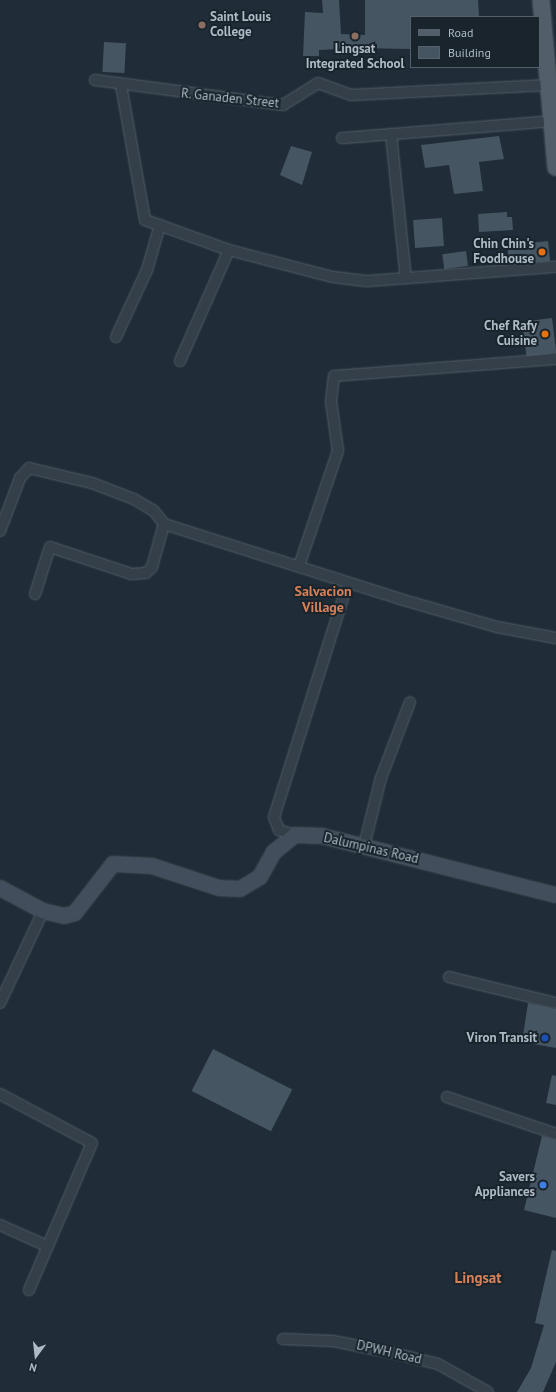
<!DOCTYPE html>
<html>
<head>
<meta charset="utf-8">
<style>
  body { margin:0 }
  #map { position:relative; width:556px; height:1392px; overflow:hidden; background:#202d38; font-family:"PT Sans",sans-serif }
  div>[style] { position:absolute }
  .building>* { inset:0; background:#465562; transform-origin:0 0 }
  .roads { filter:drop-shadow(0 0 1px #515d66) drop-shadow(0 0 1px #515d66) }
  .street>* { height:10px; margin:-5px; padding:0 5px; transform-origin:5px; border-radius:5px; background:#343f49 }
  .secondary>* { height:14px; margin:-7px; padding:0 7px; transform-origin:7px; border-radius:7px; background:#424e5c }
  .primary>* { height:16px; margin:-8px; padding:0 8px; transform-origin:8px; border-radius:8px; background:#525e69 }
  .dots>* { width:11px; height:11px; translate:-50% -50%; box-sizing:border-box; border:2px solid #19242d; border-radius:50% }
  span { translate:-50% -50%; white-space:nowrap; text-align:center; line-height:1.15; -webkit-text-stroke:4px #19242d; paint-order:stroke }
  .poi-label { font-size:13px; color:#aebac5; font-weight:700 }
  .left { translate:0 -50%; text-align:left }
  .right { translate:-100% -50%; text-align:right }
  .street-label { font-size:13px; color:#aebac5 }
  .neighbourhood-label { font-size:14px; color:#d5825a; font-weight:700 }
  .quarter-label { font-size:15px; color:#d5825a; font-weight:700 }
  .legend { position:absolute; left:410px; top:16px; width:130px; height:52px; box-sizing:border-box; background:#19242d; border:1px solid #55606a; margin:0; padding:5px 7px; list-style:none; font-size:12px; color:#aebac5 }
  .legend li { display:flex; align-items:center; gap:8px; height:20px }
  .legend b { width:20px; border:1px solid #55606a }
  .north { position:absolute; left:16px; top:1336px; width:40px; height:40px; -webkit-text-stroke:3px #19242d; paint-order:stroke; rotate:195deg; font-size:11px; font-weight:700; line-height:16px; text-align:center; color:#aebac5 }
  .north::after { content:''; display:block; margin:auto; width:14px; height:18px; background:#aebac5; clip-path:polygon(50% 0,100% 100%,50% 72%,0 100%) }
</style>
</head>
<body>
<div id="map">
  <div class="building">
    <i style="clip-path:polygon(322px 0,339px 0,341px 34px,365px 35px,365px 0,478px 0,479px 16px,411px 17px,411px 49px,354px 48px,319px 50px,319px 56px,303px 56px,305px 12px,323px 13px)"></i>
    <i style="left:104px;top:42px;width:22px;height:30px;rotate:3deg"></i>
    <i style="clip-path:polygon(499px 136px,504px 159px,479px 162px,483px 191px,454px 194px,449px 165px,425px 168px,421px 145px)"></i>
    <i style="clip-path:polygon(291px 146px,312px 152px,302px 185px,280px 175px)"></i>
    <i style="clip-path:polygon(507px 212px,507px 217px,512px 217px,513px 230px,479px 232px,478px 214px)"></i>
    <i style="left:442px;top:218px;width:28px;height:29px;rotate:86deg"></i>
    <i style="left:548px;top:241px;width:20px;height:41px;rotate:84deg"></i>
    <i style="left:466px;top:251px;width:15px;height:24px;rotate:82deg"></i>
    <i style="left:552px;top:318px;width:35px;height:30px;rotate:83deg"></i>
    <i style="clip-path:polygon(528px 1003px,556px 1009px,556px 1048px,522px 1042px)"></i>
    <i style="left:213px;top:1049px;width:89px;height:47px;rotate:27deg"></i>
    <i style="clip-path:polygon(552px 1075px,556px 1076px,556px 1105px,546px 1103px)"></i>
    <i style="clip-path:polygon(542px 1136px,556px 1140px,556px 1218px,524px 1210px)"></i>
    <i style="clip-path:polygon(552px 1250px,556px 1251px,556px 1362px,543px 1392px,517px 1392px,531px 1368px,544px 1325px,535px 1323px)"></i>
  </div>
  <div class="roads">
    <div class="street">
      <i style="left:95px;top:80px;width:190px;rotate:7.6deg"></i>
      <i style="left:283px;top:105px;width:41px;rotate:-32.2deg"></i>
      <i style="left:318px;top:83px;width:35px;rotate:20deg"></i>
      <i style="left:351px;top:95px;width:198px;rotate:-2.9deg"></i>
      <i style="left:121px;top:85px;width:137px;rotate:79.9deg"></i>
      <i style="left:145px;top:220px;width:89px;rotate:19.7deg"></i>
      <i style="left:229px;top:250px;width:107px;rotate:14.6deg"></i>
      <i style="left:333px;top:277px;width:35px;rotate:7deg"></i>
      <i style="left:368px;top:281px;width:189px;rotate:-4.3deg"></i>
      <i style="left:391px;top:134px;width:145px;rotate:84.1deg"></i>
      <i style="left:342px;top:138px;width:211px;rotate:-4.6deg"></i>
      <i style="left:116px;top:337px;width:74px;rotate:-65.2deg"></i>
      <i style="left:147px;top:270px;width:47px;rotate:-73.9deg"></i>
      <i style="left:180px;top:361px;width:121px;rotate:-66.2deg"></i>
      <i style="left:0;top:531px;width:57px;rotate:-69.3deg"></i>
      <i style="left:20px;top:478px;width:13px;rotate:-48deg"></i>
      <i style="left:29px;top:468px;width:65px;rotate:13.4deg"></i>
      <i style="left:92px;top:483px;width:45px;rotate:20.9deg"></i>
      <i style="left:134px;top:499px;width:23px;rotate:31deg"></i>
      <i style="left:154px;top:511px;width:16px;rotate:52deg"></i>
      <i style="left:164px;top:524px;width:248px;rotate:17.6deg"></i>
      <i style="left:400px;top:599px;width:101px;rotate:16.1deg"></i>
      <i style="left:497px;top:627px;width:60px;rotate:10.6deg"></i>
      <i style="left:299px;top:566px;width:121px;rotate:-71.3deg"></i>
      <i style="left:338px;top:451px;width:50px;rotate:-98deg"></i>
      <i style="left:331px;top:401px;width:25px;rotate:-83deg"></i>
      <i style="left:334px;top:376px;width:223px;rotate:-4.4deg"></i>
      <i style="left:35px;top:594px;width:49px;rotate:-72.3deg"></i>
      <i style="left:50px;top:547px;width:85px;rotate:18.4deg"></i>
      <i style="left:131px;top:574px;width:15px;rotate:-4deg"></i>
      <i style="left:146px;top:573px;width:8px;rotate:-45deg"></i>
      <i style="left:152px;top:567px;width:45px;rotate:-74.4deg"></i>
      <i style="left:295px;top:835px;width:17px;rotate:-163deg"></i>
      <i style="left:279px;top:830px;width:14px;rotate:-111deg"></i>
      <i style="left:274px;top:817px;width:245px;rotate:-72.5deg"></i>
      <i style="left:364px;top:846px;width:70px;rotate:-76deg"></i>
      <i style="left:381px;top:778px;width:81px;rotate:-69.1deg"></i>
      <i style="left:449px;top:977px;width:110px;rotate:13.7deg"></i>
      <i style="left:0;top:1003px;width:102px;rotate:-64.9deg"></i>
      <i style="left:0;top:1094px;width:104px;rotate:28deg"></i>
      <i style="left:92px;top:1143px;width:160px;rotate:113.2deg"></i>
      <i style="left:447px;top:1097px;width:115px;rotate:18.7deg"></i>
      <i style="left:0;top:1225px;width:51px;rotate:24.1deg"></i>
      <i style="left:283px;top:1339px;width:50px;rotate:2.3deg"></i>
      <i style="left:333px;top:1341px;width:57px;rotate:11.1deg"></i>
      <i style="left:389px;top:1352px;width:50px;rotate:13.8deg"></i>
      <i style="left:438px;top:1364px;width:57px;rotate:29.2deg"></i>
    </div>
    <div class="secondary">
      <i style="left:0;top:888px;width:49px;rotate:28.1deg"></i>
      <i style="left:43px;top:911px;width:22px;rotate:13deg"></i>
      <i style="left:64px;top:916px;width:11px;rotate:-15deg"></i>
      <i style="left:75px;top:913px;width:62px;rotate:-52.2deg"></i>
      <i style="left:113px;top:864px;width:39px;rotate:3deg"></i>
      <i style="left:152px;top:866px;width:71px;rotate:18.2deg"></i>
      <i style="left:219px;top:888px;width:21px;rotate:3deg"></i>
      <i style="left:240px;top:889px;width:23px;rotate:-31deg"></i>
      <i style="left:260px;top:877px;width:29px;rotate:-61deg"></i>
      <i style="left:274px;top:852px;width:27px;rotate:-39deg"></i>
      <i style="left:295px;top:835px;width:27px;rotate:2deg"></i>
      <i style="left:322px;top:836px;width:241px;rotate:14.2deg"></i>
    </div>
    <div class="primary">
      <i style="left:541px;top:0;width:168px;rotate:84.9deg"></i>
    </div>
  </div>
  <div class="dots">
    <i style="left:202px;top:25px;background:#8d6e63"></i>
    <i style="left:355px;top:36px;background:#8d6e63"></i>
    <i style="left:542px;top:252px;background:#e8710a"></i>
    <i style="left:545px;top:334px;background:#e8710a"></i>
    <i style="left:545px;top:1038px;background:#1a4fb4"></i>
    <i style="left:543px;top:1185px;background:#3f7fe0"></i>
  </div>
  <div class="poi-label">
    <span class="left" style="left:210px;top:25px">Saint Louis<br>College</span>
    <span style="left:355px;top:57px">Lingsat<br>Integrated School</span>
    <span class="right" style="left:534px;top:252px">Chin Chin's<br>Foodhouse</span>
    <span class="right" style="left:537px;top:334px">Chef Rafy<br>Cuisine</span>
    <span class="right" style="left:537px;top:1038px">Viron Transit</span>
    <span class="right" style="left:535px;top:1185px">Savers<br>Appliances</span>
  </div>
  <div class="street-label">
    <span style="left:230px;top:99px;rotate:6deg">R. Ganaden Street</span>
    <span style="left:371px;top:849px;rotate:13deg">Dalumpinas Road</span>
    <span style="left:389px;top:1353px;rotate:13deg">DPWH Road</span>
  </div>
  <div class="neighbourhood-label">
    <span style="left:323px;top:599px">Salvacion<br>Village</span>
  </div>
  <div class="quarter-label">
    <span style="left:478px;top:1278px">Lingsat</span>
  </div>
  <ul class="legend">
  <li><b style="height:5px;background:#525e69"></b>Road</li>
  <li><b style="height:11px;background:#465562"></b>Building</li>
  </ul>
  <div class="north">N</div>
</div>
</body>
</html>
